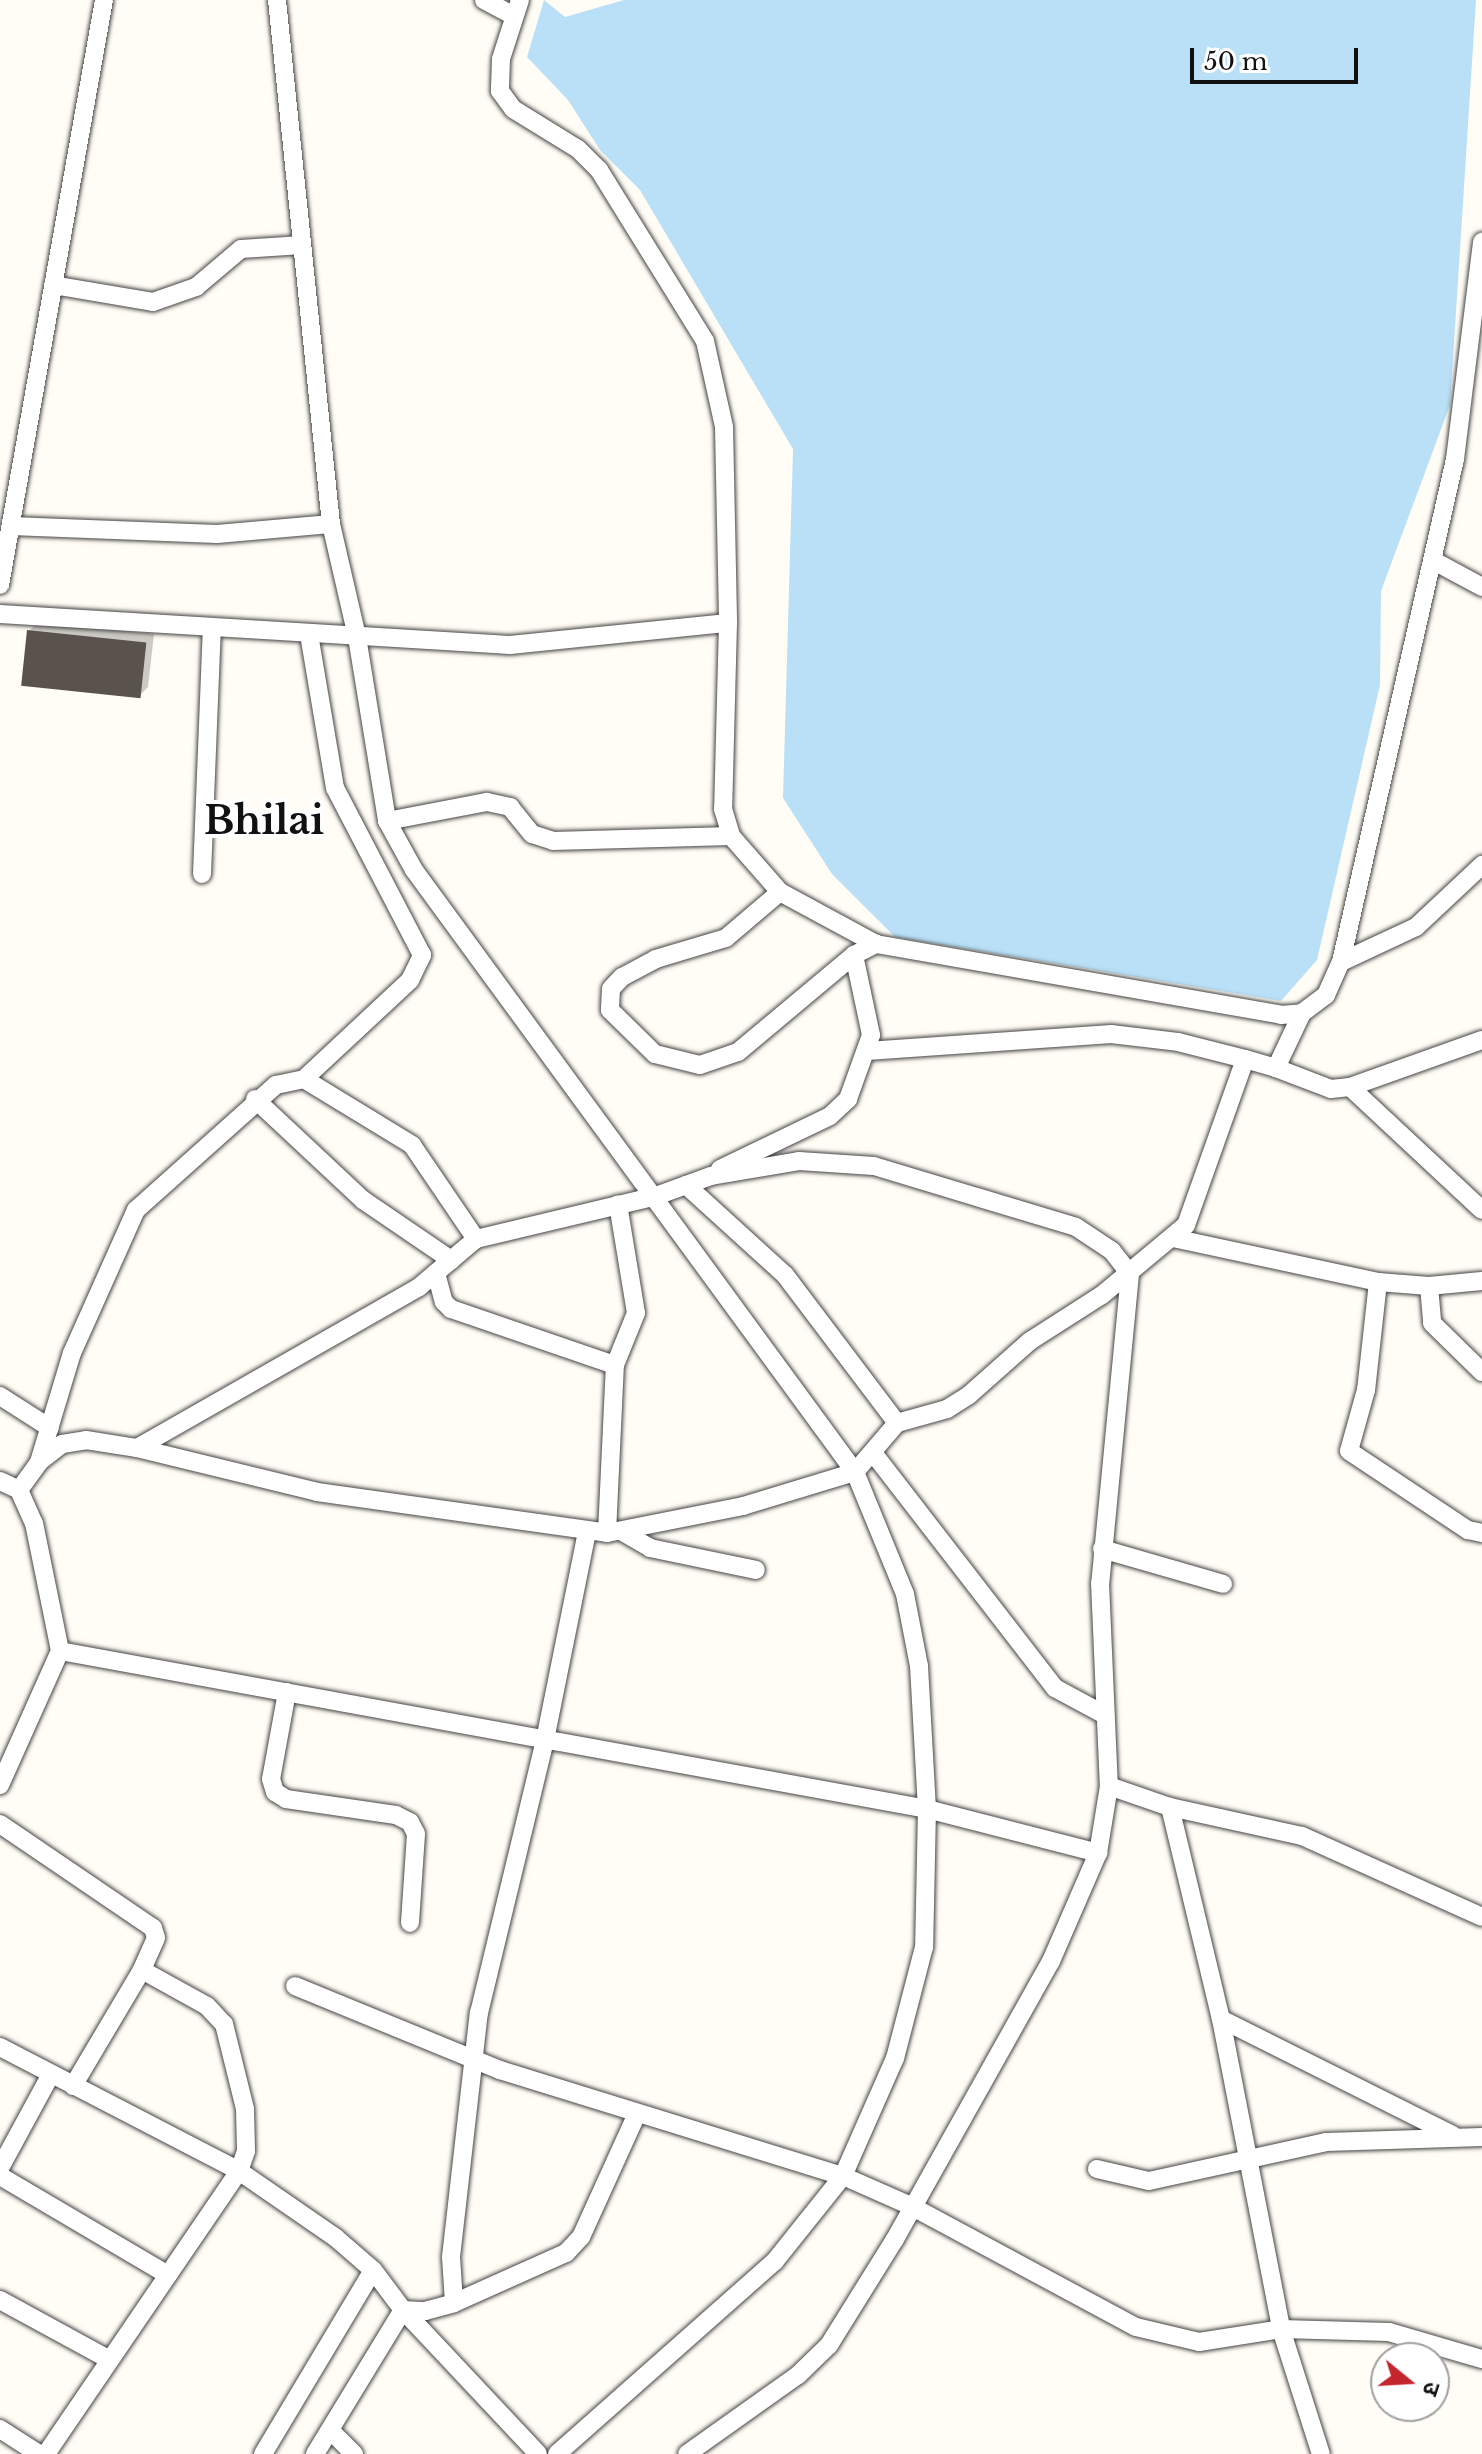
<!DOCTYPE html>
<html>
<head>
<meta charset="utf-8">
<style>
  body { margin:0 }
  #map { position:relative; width:1482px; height:2454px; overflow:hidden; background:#fffdf5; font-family:"Libre Baskerville","Noto Sans Devanagari",serif }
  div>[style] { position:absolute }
  .water>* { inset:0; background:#b9e0f7 }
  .shadow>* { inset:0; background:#0003 }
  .building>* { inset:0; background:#5a524d; transform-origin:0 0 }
  .roads { filter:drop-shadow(0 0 2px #444) drop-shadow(0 0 2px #444) }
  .minor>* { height:18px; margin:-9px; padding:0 9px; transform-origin:9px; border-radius:9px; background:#fff }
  span { translate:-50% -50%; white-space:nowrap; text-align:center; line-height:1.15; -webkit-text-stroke:8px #fff; paint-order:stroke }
  .town-label { font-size:38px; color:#111; font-weight:700 }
  .north { position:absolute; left:1370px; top:2342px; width:80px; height:80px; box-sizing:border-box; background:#fff; border:2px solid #a0a0a0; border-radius:50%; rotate:108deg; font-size:22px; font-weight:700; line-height:32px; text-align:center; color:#111 }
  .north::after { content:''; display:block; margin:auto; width:28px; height:36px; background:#c4262e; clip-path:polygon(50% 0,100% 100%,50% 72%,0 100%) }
  .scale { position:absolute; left:1190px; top:48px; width:168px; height:36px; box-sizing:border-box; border:4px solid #111; border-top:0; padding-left:10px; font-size:24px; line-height:28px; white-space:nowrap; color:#111; -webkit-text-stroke:6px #fff; paint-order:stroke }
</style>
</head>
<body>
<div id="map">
  <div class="water">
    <i style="clip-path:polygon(544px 0,565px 17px,624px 0,1476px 0,1450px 405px,1381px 591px,1380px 685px,1317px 960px,1281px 1001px,895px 937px,832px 874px,783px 798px,793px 449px,640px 190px,600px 150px,568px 100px,527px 57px)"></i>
  </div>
  <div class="shadow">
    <i style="clip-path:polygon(38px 622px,154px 634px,148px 687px,139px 696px,29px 631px)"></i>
  </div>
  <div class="building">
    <i style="left:27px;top:630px;width:120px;height:56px;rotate:6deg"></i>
  </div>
  <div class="roads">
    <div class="minor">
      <i style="left:277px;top:0;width:527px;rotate:84.12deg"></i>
      <i style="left:331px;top:524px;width:116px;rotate:77deg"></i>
      <i style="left:357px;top:637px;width:186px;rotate:80.7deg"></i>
      <i style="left:387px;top:821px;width:56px;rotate:61.1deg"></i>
      <i style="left:414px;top:870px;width:746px;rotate:53.78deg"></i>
      <i style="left:855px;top:1472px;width:132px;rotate:67.7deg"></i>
      <i style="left:905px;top:1594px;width:73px;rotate:79deg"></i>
      <i style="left:919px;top:1666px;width:143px;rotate:86.8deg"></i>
      <i style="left:927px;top:1809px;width:138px;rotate:91.2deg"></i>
      <i style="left:924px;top:1947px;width:115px;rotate:104.6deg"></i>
      <i style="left:895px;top:2058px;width:129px;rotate:113.8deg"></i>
      <i style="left:843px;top:2176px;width:109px;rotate:128.7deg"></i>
      <i style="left:775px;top:2261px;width:291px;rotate:138.5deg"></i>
      <i style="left:484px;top:0;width:34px;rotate:28deg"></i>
      <i style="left:520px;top:0;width:62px;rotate:107.9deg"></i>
      <i style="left:501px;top:59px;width:32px;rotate:92deg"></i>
      <i style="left:500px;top:91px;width:22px;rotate:54deg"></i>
      <i style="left:513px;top:109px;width:76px;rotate:31.6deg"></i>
      <i style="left:578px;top:149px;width:30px;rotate:45deg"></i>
      <i style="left:599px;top:170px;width:201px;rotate:58.2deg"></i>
      <i style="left:705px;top:341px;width:88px;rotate:77.5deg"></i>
      <i style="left:724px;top:427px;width:196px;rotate:88.8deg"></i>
      <i style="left:728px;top:623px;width:186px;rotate:91.5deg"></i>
      <i style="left:723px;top:809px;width:28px;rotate:73deg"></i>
      <i style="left:731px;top:836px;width:74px;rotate:48.8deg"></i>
      <i style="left:780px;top:892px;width:109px;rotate:28.4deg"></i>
      <i style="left:876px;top:944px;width:411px;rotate:9.9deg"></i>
      <i style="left:1281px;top:1015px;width:21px;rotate:-5deg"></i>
      <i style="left:1302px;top:1013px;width:30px;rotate:-37deg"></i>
      <i style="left:1326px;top:995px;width:36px;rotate:-66deg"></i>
      <i style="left:1341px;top:962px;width:83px;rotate:-25deg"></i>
      <i style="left:1416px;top:927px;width:91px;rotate:-43.2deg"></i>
      <i style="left:53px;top:285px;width:101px;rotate:9.6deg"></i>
      <i style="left:153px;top:302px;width:46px;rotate:-19.2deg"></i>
      <i style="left:196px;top:287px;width:59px;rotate:-40.2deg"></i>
      <i style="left:241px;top:249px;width:61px;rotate:-3.8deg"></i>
      <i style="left:11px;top:526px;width:206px;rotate:2.2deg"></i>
      <i style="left:217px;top:534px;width:114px;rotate:-5deg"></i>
      <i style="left:1434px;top:561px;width:55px;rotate:28.4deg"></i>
      <i style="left:0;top:585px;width:594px;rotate:-79.92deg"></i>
      <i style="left:0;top:614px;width:511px;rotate:3.48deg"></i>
      <i style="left:510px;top:645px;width:219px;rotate:-5.8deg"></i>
      <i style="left:387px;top:821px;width:102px;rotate:-10.8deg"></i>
      <i style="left:487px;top:802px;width:24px;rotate:12deg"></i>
      <i style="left:510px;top:807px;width:35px;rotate:51deg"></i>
      <i style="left:532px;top:834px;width:22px;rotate:18deg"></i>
      <i style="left:553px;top:841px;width:178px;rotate:-1.6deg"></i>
      <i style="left:202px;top:874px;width:246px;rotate:-87.7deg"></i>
      <i style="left:780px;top:892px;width:71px;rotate:139.6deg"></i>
      <i style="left:726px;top:938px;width:73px;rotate:163.3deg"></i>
      <i style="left:656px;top:959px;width:38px;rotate:152deg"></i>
      <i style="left:622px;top:977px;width:16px;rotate:133deg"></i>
      <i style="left:611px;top:989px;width:21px;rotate:93deg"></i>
      <i style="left:610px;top:1010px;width:63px;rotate:44.4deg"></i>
      <i style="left:655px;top:1054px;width:46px;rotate:13.7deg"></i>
      <i style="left:700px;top:1065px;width:40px;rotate:-18.9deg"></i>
      <i style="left:738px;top:1052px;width:151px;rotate:-39.9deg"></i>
      <i style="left:854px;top:955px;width:25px;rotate:-27deg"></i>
      <i style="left:1341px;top:962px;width:516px;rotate:-77.23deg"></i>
      <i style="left:1455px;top:459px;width:219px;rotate:-82.9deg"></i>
      <i style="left:867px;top:1051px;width:245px;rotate:-4deg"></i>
      <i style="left:1111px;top:1034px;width:67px;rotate:6.8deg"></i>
      <i style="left:1178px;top:1042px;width:69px;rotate:14.2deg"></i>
      <i style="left:1276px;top:1068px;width:59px;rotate:20.9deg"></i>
      <i style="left:1331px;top:1089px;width:19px;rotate:-6deg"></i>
      <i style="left:1350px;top:1087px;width:140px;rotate:-19.6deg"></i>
      <i style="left:304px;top:1079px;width:145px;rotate:-43deg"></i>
      <i style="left:410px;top:980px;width:28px;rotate:-64deg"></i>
      <i style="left:422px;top:955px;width:188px;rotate:-117.5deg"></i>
      <i style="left:335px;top:788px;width:156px;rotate:-99.6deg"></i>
      <i style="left:1350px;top:1087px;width:180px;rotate:43deg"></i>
      <i style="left:255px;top:1099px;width:148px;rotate:43.1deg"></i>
      <i style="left:363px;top:1200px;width:107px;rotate:34.3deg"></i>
      <i style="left:720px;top:1169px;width:122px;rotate:-25.7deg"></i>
      <i style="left:830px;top:1116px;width:25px;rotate:-43deg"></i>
      <i style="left:848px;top:1099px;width:68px;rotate:-70.2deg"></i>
      <i style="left:871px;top:1035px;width:82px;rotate:-102deg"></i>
      <i style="left:686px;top:1185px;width:134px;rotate:42.3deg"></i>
      <i style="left:785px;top:1275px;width:186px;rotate:52.9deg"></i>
      <i style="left:1173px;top:1238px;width:210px;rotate:12.1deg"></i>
      <i style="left:1378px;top:1282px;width:51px;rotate:4.5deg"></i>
      <i style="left:1429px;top:1286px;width:53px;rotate:-5.4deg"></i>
      <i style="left:436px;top:1273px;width:30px;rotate:75deg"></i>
      <i style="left:444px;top:1302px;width:10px;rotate:45deg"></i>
      <i style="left:451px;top:1309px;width:173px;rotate:18.9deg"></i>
      <i style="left:1378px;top:1282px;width:109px;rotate:96.3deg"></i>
      <i style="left:1366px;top:1390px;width:63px;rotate:105.6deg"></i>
      <i style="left:1349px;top:1451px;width:143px;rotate:33.6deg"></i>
      <i style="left:1468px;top:1530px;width:14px;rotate:12deg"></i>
      <i style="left:1429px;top:1286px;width:37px;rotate:85deg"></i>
      <i style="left:1432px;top:1323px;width:70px;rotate:44.4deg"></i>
      <i style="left:0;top:1396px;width:59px;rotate:32.6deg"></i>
      <i style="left:137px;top:1448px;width:185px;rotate:13.7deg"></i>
      <i style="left:317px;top:1492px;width:293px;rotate:8deg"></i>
      <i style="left:607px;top:1533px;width:139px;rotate:-11.2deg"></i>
      <i style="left:743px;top:1506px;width:117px;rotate:-16.9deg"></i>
      <i style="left:855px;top:1472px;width:65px;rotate:-49.4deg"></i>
      <i style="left:897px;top:1423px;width:52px;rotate:-15.6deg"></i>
      <i style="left:947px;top:1409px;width:26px;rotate:-32deg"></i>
      <i style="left:969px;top:1395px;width:81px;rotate:-41.5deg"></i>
      <i style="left:1030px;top:1341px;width:85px;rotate:-32.6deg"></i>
      <i style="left:1102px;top:1295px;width:109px;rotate:-39.8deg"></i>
      <i style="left:1186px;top:1225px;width:176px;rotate:-70.4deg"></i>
      <i style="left:1245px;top:1059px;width:32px;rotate:16deg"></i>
      <i style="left:1276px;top:1068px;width:61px;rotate:-64.7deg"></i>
      <i style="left:874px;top:1454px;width:296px;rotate:52.3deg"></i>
      <i style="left:1055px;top:1688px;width:57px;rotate:28.4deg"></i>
      <i style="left:39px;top:1462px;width:114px;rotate:-73.2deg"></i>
      <i style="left:72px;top:1353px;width:157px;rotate:-65.9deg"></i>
      <i style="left:136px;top:1210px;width:188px;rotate:-41.8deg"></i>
      <i style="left:276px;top:1085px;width:29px;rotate:-12deg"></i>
      <i style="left:304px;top:1079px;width:127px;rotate:31.4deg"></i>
      <i style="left:412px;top:1145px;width:114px;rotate:55.8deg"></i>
      <i style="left:0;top:1481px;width:21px;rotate:25deg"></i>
      <i style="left:19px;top:1490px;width:36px;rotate:66deg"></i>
      <i style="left:34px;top:1523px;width:131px;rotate:78.5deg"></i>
      <i style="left:60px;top:1651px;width:147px;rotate:114.1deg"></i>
      <i style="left:19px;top:1490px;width:34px;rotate:-54deg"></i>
      <i style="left:39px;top:1462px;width:29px;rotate:-38deg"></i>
      <i style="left:62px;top:1444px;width:24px;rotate:-9deg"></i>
      <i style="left:86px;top:1440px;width:52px;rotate:8.9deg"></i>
      <i style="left:137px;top:1448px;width:325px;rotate:-29.7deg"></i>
      <i style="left:419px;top:1287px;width:75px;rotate:-40.1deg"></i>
      <i style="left:476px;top:1239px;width:185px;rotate:-13.4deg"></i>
      <i style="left:656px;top:1196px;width:59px;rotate:-20deg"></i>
      <i style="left:711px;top:1176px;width:89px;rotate:-9.7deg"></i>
      <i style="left:799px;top:1161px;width:75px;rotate:3.8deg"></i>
      <i style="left:874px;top:1166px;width:211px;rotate:16.8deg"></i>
      <i style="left:1076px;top:1227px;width:43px;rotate:33.7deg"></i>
      <i style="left:1112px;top:1251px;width:29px;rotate:52deg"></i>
      <i style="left:1130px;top:1274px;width:310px;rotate:95.5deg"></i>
      <i style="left:1100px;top:1583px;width:203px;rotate:87.5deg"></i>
      <i style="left:1109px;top:1786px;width:68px;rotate:99.3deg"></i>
      <i style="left:1098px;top:1853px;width:118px;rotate:113.5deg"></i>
      <i style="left:1051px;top:1961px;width:319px;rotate:119.3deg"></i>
      <i style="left:895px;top:2239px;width:125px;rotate:121.9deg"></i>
      <i style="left:829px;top:2345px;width:43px;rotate:135.9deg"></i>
      <i style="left:798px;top:2375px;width:136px;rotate:144.6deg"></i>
      <i style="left:621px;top:1531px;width:34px;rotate:30deg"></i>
      <i style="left:650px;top:1548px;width:108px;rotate:11.7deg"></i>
      <i style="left:607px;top:1533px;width:168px;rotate:-87.3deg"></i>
      <i style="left:615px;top:1365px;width:56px;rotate:-68deg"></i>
      <i style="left:636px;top:1313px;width:110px;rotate:-99.4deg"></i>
      <i style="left:1102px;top:1549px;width:126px;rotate:16.1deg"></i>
      <i style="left:60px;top:1651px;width:881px;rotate:10.33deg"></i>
      <i style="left:927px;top:1809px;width:177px;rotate:14.4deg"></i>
      <i style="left:287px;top:1692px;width:88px;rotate:100.4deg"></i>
      <i style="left:271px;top:1779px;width:14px;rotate:73deg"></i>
      <i style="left:275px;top:1792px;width:13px;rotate:32deg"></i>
      <i style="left:286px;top:1799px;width:111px;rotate:8.3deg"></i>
      <i style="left:396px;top:1815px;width:16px;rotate:27deg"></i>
      <i style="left:410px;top:1822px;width:13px;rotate:63deg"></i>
      <i style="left:416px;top:1834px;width:89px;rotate:93.9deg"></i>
      <i style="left:1109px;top:1786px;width:65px;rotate:19deg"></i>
      <i style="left:1170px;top:1807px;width:135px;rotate:12.4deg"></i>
      <i style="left:1302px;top:1836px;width:197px;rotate:24.2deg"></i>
      <i style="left:1170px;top:1807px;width:218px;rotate:76.5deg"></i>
      <i style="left:1221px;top:2019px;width:316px;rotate:79deg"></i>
      <i style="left:1281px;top:2329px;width:131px;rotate:72.3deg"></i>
      <i style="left:0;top:1824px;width:185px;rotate:34.2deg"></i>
      <i style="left:153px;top:1928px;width:10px;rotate:73deg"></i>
      <i style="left:156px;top:1938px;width:35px;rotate:114deg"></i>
      <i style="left:142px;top:1970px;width:74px;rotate:29deg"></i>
      <i style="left:207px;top:2006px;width:25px;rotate:47deg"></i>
      <i style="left:224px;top:2024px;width:88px;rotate:76.1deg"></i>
      <i style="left:245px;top:2109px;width:42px;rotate:88.6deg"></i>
      <i style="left:246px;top:2151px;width:21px;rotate:109deg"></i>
      <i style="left:239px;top:2171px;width:343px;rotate:124.3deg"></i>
      <i style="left:295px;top:1986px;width:222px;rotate:22.3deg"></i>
      <i style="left:500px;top:2070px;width:359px;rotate:17.2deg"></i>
      <i style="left:843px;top:2176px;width:74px;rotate:23.8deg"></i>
      <i style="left:911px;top:2206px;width:255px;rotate:28.3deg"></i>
      <i style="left:1136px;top:2327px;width:65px;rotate:13.4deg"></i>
      <i style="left:1199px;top:2342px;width:83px;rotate:-9deg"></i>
      <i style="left:1281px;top:2329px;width:108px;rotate:1.6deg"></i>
      <i style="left:1389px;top:2332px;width:97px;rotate:16.2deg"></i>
      <i style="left:1221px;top:2019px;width:259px;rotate:26.6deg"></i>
      <i style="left:0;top:2047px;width:269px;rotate:27.4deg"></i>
      <i style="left:239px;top:2171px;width:118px;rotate:34.6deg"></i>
      <i style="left:336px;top:2238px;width:49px;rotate:40.9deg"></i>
      <i style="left:373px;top:2270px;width:50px;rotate:53.1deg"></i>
      <i style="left:403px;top:2310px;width:197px;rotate:46.8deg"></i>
      <i style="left:73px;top:2086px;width:135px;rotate:-59.3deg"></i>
      <i style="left:0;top:2168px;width:107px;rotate:-61.5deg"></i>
      <i style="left:1097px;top:2169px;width:53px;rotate:13deg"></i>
      <i style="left:1149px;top:2181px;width:181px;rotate:-12.4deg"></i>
      <i style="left:1326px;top:2142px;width:156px;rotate:-1.8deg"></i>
      <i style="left:0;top:2176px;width:195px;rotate:30.5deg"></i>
      <i style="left:0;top:2300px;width:125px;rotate:28.6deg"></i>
      <i style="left:454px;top:2303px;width:46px;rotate:-93.7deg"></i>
      <i style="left:451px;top:2257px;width:246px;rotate:-83.5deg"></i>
      <i style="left:479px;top:2013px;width:281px;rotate:-76.4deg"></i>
      <i style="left:545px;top:1740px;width:212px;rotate:-78.6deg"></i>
      <i style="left:0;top:2429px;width:46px;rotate:32.7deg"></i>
      <i style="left:330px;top:2430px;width:34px;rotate:45deg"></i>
      <i style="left:263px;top:2454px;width:214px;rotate:-59.1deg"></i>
      <i style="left:315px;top:2454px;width:169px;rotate:-58.6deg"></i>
      <i style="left:403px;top:2310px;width:22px;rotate:3deg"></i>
      <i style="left:425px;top:2311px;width:30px;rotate:-15deg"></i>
      <i style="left:454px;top:2303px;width:123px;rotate:-24.1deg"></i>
      <i style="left:566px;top:2253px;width:22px;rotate:-47deg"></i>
      <i style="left:581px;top:2237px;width:133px;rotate:-65.6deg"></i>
    </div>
  </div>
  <div class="town-label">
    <span style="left:264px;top:821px">Bhilai</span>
  </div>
  <div class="north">उ</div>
  <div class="scale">50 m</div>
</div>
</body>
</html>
